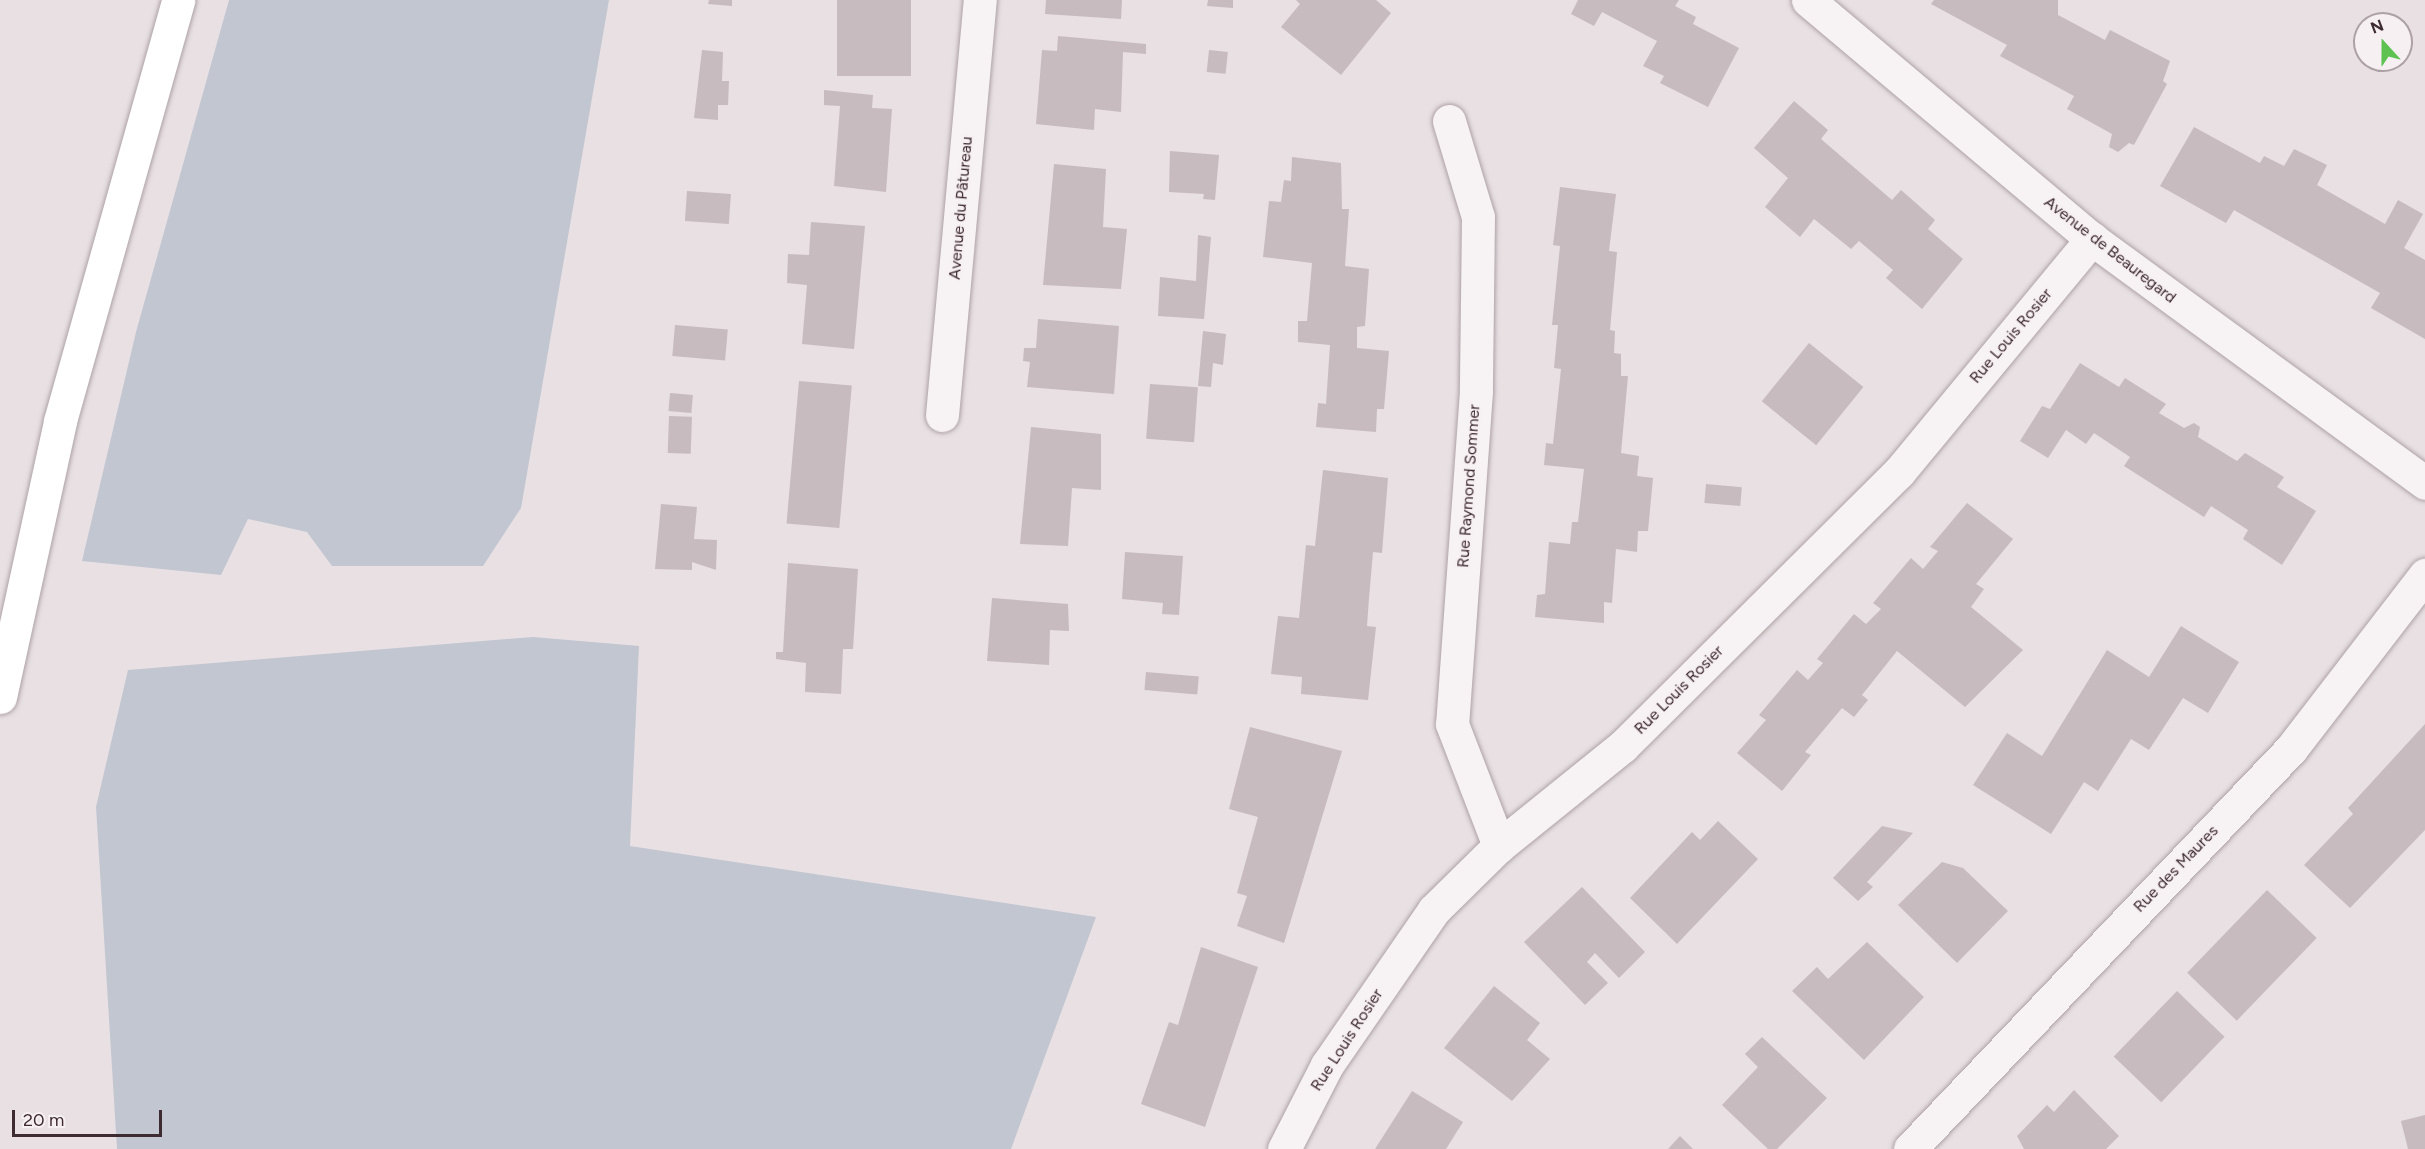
<!DOCTYPE html>
<html>
<head>
<meta charset="utf-8">
<style>
  body { margin:0 }
  #map { position:relative; width:2425px; height:1149px; overflow:hidden; background:#e8e0e3; font-family:Figtree,sans-serif }
  div>[style] { position:absolute }
  .green>* { inset:0; background:#c2c6d1 }
  .building>* { inset:0; background:#c7bbbf; transform-origin:0 0 }
  .roads { filter:drop-shadow(0 0 2px #aea2a6) drop-shadow(0 0 2px #aea2a6) }
  .minor>* { height:33px; margin:-16.5px; padding:0 16.5px; transform-origin:16.5px; border-radius:16.5px; background:#f7f3f4 }
  .tertiary>* { height:33px; margin:-16.5px; padding:0 16.5px; transform-origin:16.5px; border-radius:16.5px; background:#f7f3f4 }
  .secondary>* { height:33px; margin:-16.5px; padding:0 16.5px; transform-origin:16.5px; border-radius:16.5px; background:#fff }
  span { translate:-50% -50%; white-space:nowrap; text-align:center; line-height:1.15; -webkit-text-stroke:4.5px #f6f0f2; paint-order:stroke }
  .street-label { font-size:16px; color:#3e2a31 }
  .north { position:absolute; left:2353px; top:12px; width:60px; height:60px; box-sizing:border-box; background:#f6f0f2; border:2px solid #aca1a5; border-radius:50%; rotate:339deg; font-size:16px; font-weight:700; line-height:24px; text-align:center; color:#3e2a31 }
  .north::after { content:''; display:block; margin:auto; width:21px; height:27px; background:#5ec250; clip-path:polygon(50% 0,100% 100%,50% 72%,0 100%) }
  .scale { position:absolute; left:12px; top:1110px; width:150px; height:27px; box-sizing:border-box; border:3px solid #3e2a31; border-top:0; padding-left:8px; font-size:18px; line-height:21px; white-space:nowrap; color:#3e2a31; -webkit-text-stroke:4px #f6f0f2; paint-order:stroke }
</style>
</head>
<body>
<div id="map">
  <div class="green">
    <i style="clip-path:polygon(229px 0,609px 0,521px 508px,483px 566px,332px 566px,307px 532px,248px 519px,221px 575px,82px 561px,136px 332px)"></i>
    <i style="clip-path:polygon(533px 637px,639px 646px,630px 846px,1096px 917px,1011px 1149px,117px 1149px,96px 807px,128px 670px)"></i>
  </div>
  <div class="building">
    <i style="clip-path:polygon(709px 0,732px 0,732px 6px,708px 4px)"></i>
    <i style="left:837px;top:0;width:74px;height:76px"></i>
    <i style="clip-path:polygon(1046px 0,1122px 0,1121px 19px,1045px 14px)"></i>
    <i style="clip-path:polygon(1208px 0,1233px 0,1233px 8px,1207px 6px)"></i>
    <i style="clip-path:polygon(1296px 0,1376px 0,1391px 13px,1341px 75px,1281px 27px,1300px 4px)"></i>
    <i style="clip-path:polygon(1578px 0,1679px 0,1675px 6px,1696px 17px,1693px 24px,1739px 48px,1708px 107px,1660px 83px,1664px 76px,1643px 66px,1657px 41px,1602px 12px,1594px 26px,1571px 14px)"></i>
    <i style="clip-path:polygon(1934px 0,2058px 0,2058px 15px,2105px 40px,2110px 30px,2170px 61px,2163px 81px,2167px 84px,2134px 145px,2129px 143px,2118px 152px,2109px 147px,2112px 134px,2067px 109px,2074px 96px,2000px 56px,2007px 45px,1931px 4px)"></i>
    <i style="clip-path:polygon(1058px 36px,1146px 44px,1146px 54px,1123px 52px,1121px 112px,1095px 109px,1094px 130px,1036px 124px,1042px 50px,1057px 51px)"></i>
    <i style="clip-path:polygon(702px 50px,723px 52px,722px 81px,729px 81px,728px 105px,718px 105px,718px 120px,694px 118px)"></i>
    <i style="left:1209px;top:50px;width:19px;height:22px;rotate:6deg"></i>
    <i style="clip-path:polygon(824px 90px,873px 95px,872px 108px,892px 109px,886px 192px,834px 186px,840px 106px,824px 105px)"></i>
    <i style="clip-path:polygon(1794px 101px,1828px 130px,1821px 139px,1892px 200px,1901px 190px,1917px 204px,1935px 220px,1928px 229px,1963px 259px,1922px 309px,1886px 278px,1893px 270px,1859px 241px,1851px 249px,1814px 219px,1800px 237px,1765px 207px,1788px 178px,1754px 148px)"></i>
    <i style="clip-path:polygon(2194px 127px,2260px 163px,2264px 156px,2284px 166px,2294px 149px,2327px 165px,2317px 185px,2385px 224px,2398px 200px,2423px 214px,2404px 248px,2425px 260px,2425px 339px,2371px 308px,2380px 293px,2234px 210px,2226px 223px,2160px 186px)"></i>
    <i style="clip-path:polygon(1170px 151px,1219px 155px,1215px 200px,1203px 199px,1204px 194px,1169px 192px)"></i>
    <i style="clip-path:polygon(1292px 157px,1341px 163px,1342px 209px,1349px 209px,1345px 266px,1369px 269px,1365px 326px,1357px 327px,1357px 348px,1389px 351px,1384px 409px,1377px 409px,1376px 432px,1316px 427px,1318px 403px,1326px 404px,1330px 345px,1298px 342px,1298px 321px,1307px 321px,1312px 263px,1263px 257px,1269px 201px,1281px 202px,1284px 180px,1291px 181px)"></i>
    <i style="clip-path:polygon(1054px 164px,1106px 169px,1103px 227px,1127px 229px,1121px 289px,1043px 285px)"></i>
    <i style="clip-path:polygon(1560px 187px,1616px 194px,1609px 251px,1617px 252px,1610px 330px,1615px 331px,1614px 353px,1621px 354px,1621px 376px,1628px 376px,1621px 453px,1639px 456px,1637px 476px,1653px 478px,1648px 531px,1638px 531px,1637px 552px,1616px 549px,1612px 603px,1604px 602px,1604px 623px,1535px 617px,1537px 595px,1545px 594px,1549px 542px,1570px 544px,1572px 522px,1578px 522px,1584px 469px,1544px 465px,1546px 443px,1553px 444px,1561px 369px,1554px 368px,1558px 325px,1552px 325px,1560px 246px,1553px 245px)"></i>
    <i style="left:687px;top:191px;width:44px;height:30px;rotate:4deg"></i>
    <i style="clip-path:polygon(811px 222px,865px 226px,854px 349px,802px 344px,807px 285px,787px 283px,788px 254px,809px 255px)"></i>
    <i style="clip-path:polygon(1198px 235px,1211px 237px,1204px 319px,1158px 316px,1160px 277px,1196px 281px)"></i>
    <i style="clip-path:polygon(1038px 319px,1119px 326px,1114px 394px,1027px 387px,1030px 362px,1023px 361px,1024px 348px,1036px 348px)"></i>
    <i style="left:675px;top:325px;width:53px;height:31px;rotate:5deg"></i>
    <i style="clip-path:polygon(1203px 331px,1226px 334px,1223px 365px,1213px 363px,1211px 387px,1198px 386px)"></i>
    <i style="left:1809px;top:343px;width:70px;height:75px;rotate:39deg"></i>
    <i style="clip-path:polygon(2080px 363px,2119px 387px,2125px 378px,2166px 404px,2159px 413px,2184px 428px,2194px 423px,2200px 427px,2198px 437px,2237px 461px,2245px 453px,2284px 477px,2277px 487px,2316px 511px,2282px 565px,2243px 539px,2248px 530px,2211px 506px,2204px 517px,2124px 466px,2130px 457px,2094px 433px,2086px 444px,2066px 430px,2048px 458px,2020px 441px,2042px 406px,2050px 409px)"></i>
    <i style="left:799px;top:381px;width:53px;height:143px;rotate:5deg"></i>
    <i style="left:1150px;top:384px;width:48px;height:55px;rotate:4deg"></i>
    <i style="left:670px;top:393px;width:23px;height:18px;rotate:5deg"></i>
    <i style="left:669px;top:416px;width:23px;height:37px;rotate:2deg"></i>
    <i style="clip-path:polygon(1031px 427px,1101px 434px,1101px 490px,1072px 488px,1068px 546px,1020px 544px)"></i>
    <i style="clip-path:polygon(1323px 470px,1388px 478px,1382px 553px,1373px 552px,1369px 598px,1367px 626px,1376px 627px,1368px 700px,1301px 694px,1302px 677px,1271px 674px,1278px 616px,1299px 618px,1306px 545px,1315px 546px)"></i>
    <i style="left:1706px;top:484px;width:36px;height:19px;rotate:5deg"></i>
    <i style="clip-path:polygon(1967px 503px,2013px 539px,1976px 584px,1984px 589px,1971px 607px,2023px 650px,1965px 707px,1897px 651px,1862px 695px,1868px 700px,1854px 717px,1842px 708px,1805px 752px,1811px 755px,1782px 791px,1737px 753px,1766px 720px,1759px 715px,1797px 670px,1808px 680px,1823px 663px,1817px 659px,1854px 614px,1866px 624px,1881px 609px,1873px 603px,1911px 558px,1923px 569px,1938px 551px,1930px 547px)"></i>
    <i style="clip-path:polygon(661px 504px,697px 507px,694px 539px,717px 540px,716px 570px,692px 562px,692px 570px,655px 569px)"></i>
    <i style="clip-path:polygon(1125px 552px,1183px 556px,1179px 615px,1162px 614px,1163px 603px,1122px 599px)"></i>
    <i style="clip-path:polygon(788px 563px,858px 569px,853px 649px,843px 649px,841px 694px,805px 692px,806px 663px,776px 659px,776px 652px,783px 652px)"></i>
    <i style="clip-path:polygon(992px 598px,1068px 604px,1069px 631px,1050px 630px,1049px 665px,987px 661px)"></i>
    <i style="clip-path:polygon(2181px 626px,2239px 662px,2208px 713px,2183px 698px,2149px 750px,2131px 739px,2098px 791px,2084px 782px,2051px 834px,1973px 785px,2007px 733px,2042px 756px,2107px 650px,2149px 677px)"></i>
    <i style="left:1146px;top:672px;width:53px;height:18px;rotate:5deg"></i>
    <i style="clip-path:polygon(2425px 724px,2425px 830px,2350px 908px,2304px 865px,2353px 814px,2348px 808px)"></i>
    <i style="clip-path:polygon(1250px 727px,1342px 751px,1284px 943px,1237px 926px,1247px 896px,1237px 893px,1258px 817px,1229px 809px)"></i>
    <i style="clip-path:polygon(1718px 821px,1758px 859px,1677px 944px,1630px 898px,1692px 832px,1700px 840px)"></i>
    <i style="clip-path:polygon(1882px 826px,1913px 833px,1867px 882px,1873px 887px,1858px 901px,1833px 878px)"></i>
    <i style="clip-path:polygon(1942px 862px,1963px 868px,2008px 911px,1957px 963px,1898px 905px)"></i>
    <i style="clip-path:polygon(1582px 887px,1645px 952px,1619px 978px,1595px 953px,1587px 962px,1608px 983px,1585px 1005px,1524px 942px)"></i>
    <i style="left:2267px;top:890px;width:69px;height:115px;rotate:44deg"></i>
    <i style="clip-path:polygon(1867px 942px,1924px 997px,1864px 1060px,1792px 991px,1817px 967px,1828px 979px)"></i>
    <i style="clip-path:polygon(1201px 947px,1258px 967px,1205px 1127px,1141px 1104px,1169px 1022px,1178px 1025px)"></i>
    <i style="clip-path:polygon(1494px 986px,1540px 1023px,1527px 1040px,1550px 1059px,1512px 1101px,1444px 1048px)"></i>
    <i style="left:2177px;top:991px;width:66px;height:91px;rotate:44deg"></i>
    <i style="clip-path:polygon(1762px 1037px,1827px 1098px,1777px 1149px,1768px 1149px,1722px 1105px,1758px 1067px,1745px 1054px)"></i>
    <i style="clip-path:polygon(2074px 1090px,2119px 1136px,2106px 1149px,2024px 1149px,2017px 1136px,2047px 1105px,2054px 1112px)"></i>
    <i style="clip-path:polygon(1412px 1091px,1463px 1122px,1446px 1149px,1375px 1149px)"></i>
    <i style="clip-path:polygon(2425px 1115px,2425px 1149px,2408px 1149px,2401px 1121px)"></i>
    <i style="clip-path:polygon(1680px 1136px,1693px 1149px,1668px 1149px)"></i>
  </div>
  <div class="roads">
    <div class="minor">
      <i style="left:1449px;top:121px;width:100px;rotate:73.2deg"></i>
      <i style="left:1478px;top:217px;width:174px;rotate:90.7deg"></i>
      <i style="left:1476px;top:391px;width:334px;rotate:94.1deg"></i>
      <i style="left:1452px;top:724px;width:131px;rotate:68.9deg"></i>
      <i style="left:942px;top:415px;width:417px;rotate:-84.8deg"></i>
      <i style="left:1284px;top:1149px;width:94px;rotate:-62.9deg"></i>
      <i style="left:1327px;top:1065px;width:188px;rotate:-55.4deg"></i>
      <i style="left:1434px;top:910px;width:91px;rotate:-44.6deg"></i>
      <i style="left:1499px;top:846px;width:159px;rotate:-38.9deg"></i>
      <i style="left:1623px;top:746px;width:389px;rotate:-44.8deg"></i>
      <i style="left:1899px;top:472px;width:303px;rotate:-50.4deg"></i>
      <i style="left:1910px;top:1149px;width:552px;rotate:-46.39deg"></i>
      <i style="left:2291px;top:749px;width:220px;rotate:-52.4deg"></i>
    </div>
    <div class="tertiary">
      <i style="left:1808px;top:0;width:371px;rotate:40.1deg"></i>
      <i style="left:2092px;top:239px;width:413px;rotate:36.2deg"></i>
    </div>
    <div class="secondary">
      <i style="left:0;top:697px;width:282px;rotate:-77.7deg"></i>
      <i style="left:60px;top:421px;width:437px;rotate:-74.3deg"></i>
    </div>
  </div>
  <div class="street-label">
    <span style="left:961px;top:208px;rotate:-85deg">Avenue du Pâtureau</span>
    <span style="left:2110px;top:250px;rotate:38deg">Avenue de Beauregard</span>
    <span style="left:2011px;top:336px;rotate:-50deg">Rue Louis Rosier</span>
    <span style="left:1469px;top:486px;rotate:-86deg">Rue Raymond Sommer</span>
    <span style="left:1679px;top:690px;rotate:-45deg">Rue Louis Rosier</span>
    <span style="left:2176px;top:869px;rotate:-46deg">Rue des Maures</span>
    <span style="left:1347px;top:1040px;rotate:-57deg">Rue Louis Rosier</span>
  </div>
  <div class="north">N</div>
  <div class="scale">20 m</div>
</div>
</body>
</html>
